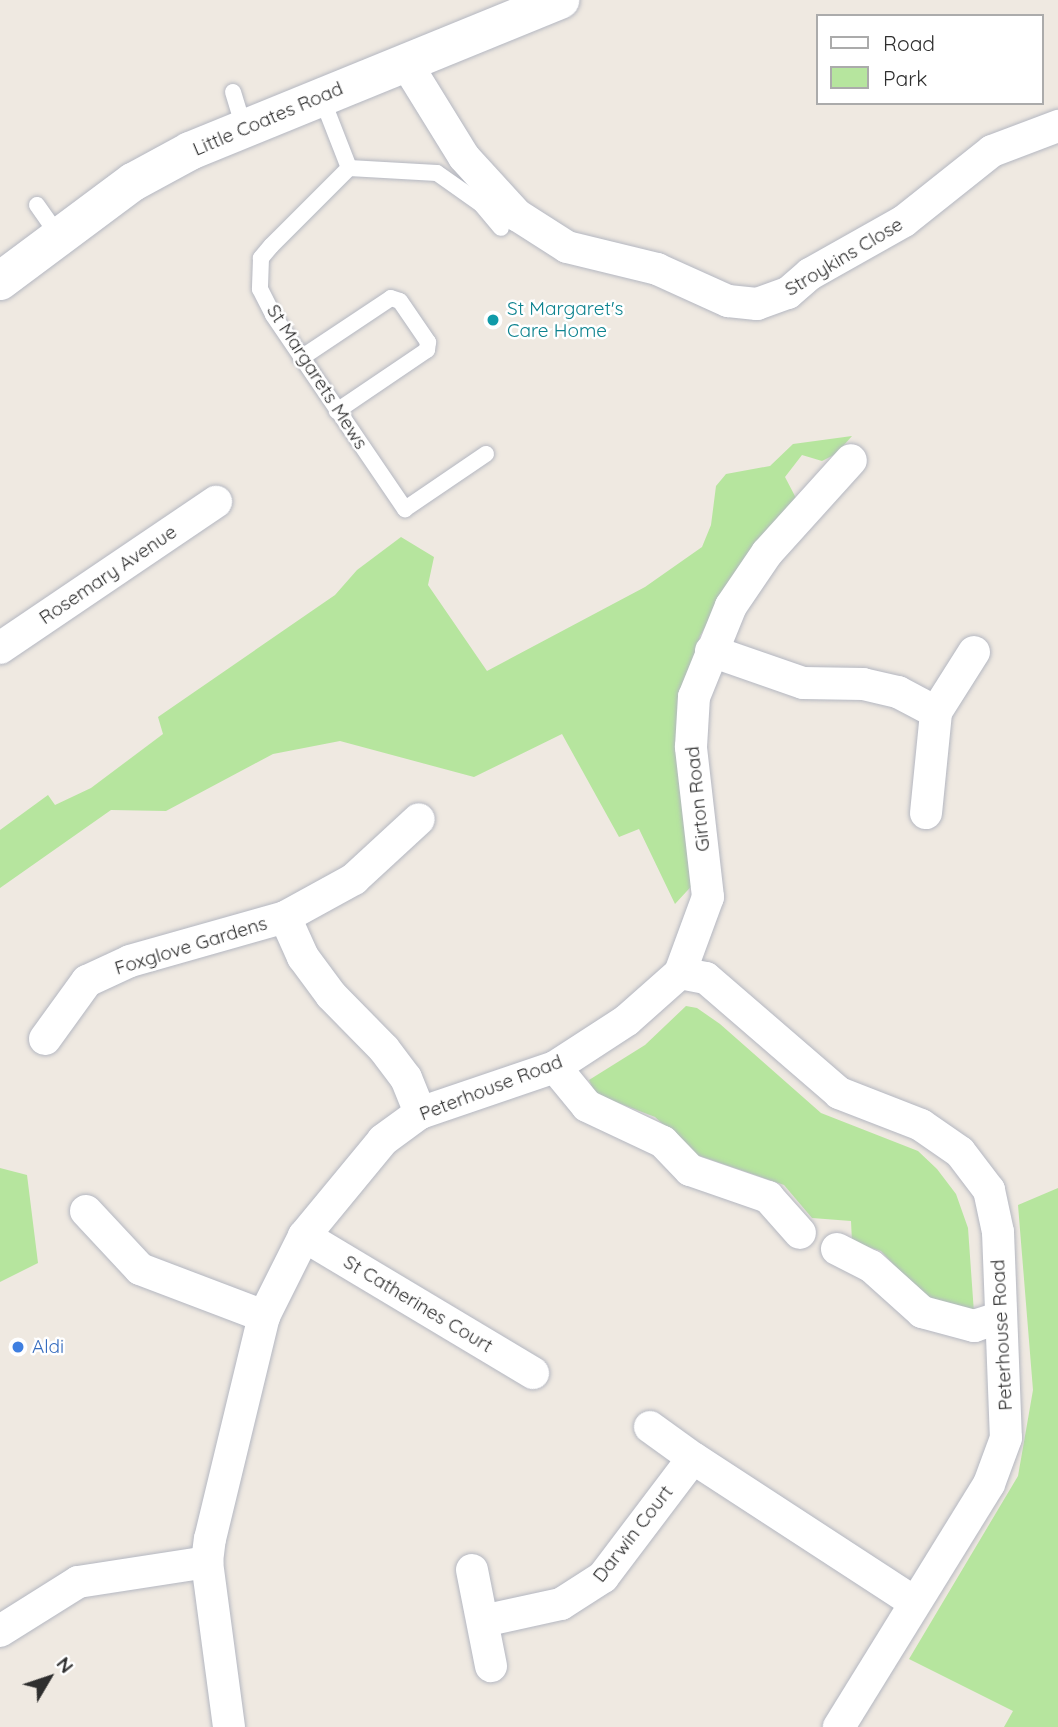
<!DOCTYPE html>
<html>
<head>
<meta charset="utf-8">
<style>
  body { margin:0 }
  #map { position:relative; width:1058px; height:1727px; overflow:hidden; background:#efe9e1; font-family:Quicksand,sans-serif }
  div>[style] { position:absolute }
  .green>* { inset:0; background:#b6e59e }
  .roads { filter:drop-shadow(0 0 2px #b4b7c1) drop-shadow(0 0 2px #b4b7c1) }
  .lane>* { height:16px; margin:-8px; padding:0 8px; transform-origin:8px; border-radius:8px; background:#fff }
  .street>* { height:32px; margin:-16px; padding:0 16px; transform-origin:16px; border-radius:16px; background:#fff }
  .secondary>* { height:38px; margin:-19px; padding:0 19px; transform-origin:19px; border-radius:19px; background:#fff }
  .dots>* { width:19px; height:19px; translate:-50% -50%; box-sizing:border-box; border:4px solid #fff; border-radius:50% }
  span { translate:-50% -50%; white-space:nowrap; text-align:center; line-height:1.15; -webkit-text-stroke:5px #fff; paint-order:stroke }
  .street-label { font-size:19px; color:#2e2e2e }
  .culture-label { font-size:19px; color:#0d838f }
  .left { translate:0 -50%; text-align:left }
  .shop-label { font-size:19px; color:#366cbe }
  .legend { position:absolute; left:816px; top:14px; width:228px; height:91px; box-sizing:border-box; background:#fff; border:2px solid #ababab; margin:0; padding:9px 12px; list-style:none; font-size:21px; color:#2e2e2e }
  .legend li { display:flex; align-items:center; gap:14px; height:35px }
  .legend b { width:35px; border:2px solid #ababab }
  .north { position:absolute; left:14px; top:1643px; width:70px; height:70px; -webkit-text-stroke:5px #fff; paint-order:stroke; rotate:51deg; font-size:19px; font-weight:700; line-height:28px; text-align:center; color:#2e2e2e }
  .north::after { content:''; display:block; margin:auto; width:24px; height:32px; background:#2e2e2e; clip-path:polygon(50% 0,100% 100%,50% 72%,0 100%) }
</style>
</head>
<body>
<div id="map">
  <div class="green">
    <i style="clip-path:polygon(852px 436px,836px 454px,822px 461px,802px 455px,785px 477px,797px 500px,737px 571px,700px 636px,683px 701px,698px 879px,675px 904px,639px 829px,619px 837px,562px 734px,474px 777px,340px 741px,273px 754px,166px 811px,111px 810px,0 888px,0 830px,48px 795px,55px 805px,91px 788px,163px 734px,158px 717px,335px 595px,357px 570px,401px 537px,434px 557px,428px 585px,487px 671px,645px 587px,702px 547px,711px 525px,716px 486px,726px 474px,770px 466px,793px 444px)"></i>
    <i style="clip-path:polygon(686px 1006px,697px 1008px,720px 1024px,821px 1113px,918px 1151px,937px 1169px,956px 1194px,968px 1228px,974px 1313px,926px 1299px,881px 1251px,852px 1242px,851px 1221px,812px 1218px,784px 1185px,697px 1155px,655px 1117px,595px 1094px,589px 1080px,645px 1045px)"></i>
    <i style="clip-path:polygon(0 1168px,27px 1175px,38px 1263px,0 1282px)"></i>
    <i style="clip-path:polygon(1058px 1188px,1058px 1727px,1004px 1727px,1013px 1711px,909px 1659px,1018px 1476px,1033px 1390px,1018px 1205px)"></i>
  </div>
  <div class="roads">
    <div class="lane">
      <i style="left:233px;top:92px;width:37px;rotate:73deg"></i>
      <i style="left:321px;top:96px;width:77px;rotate:68.7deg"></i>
      <i style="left:349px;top:168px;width:110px;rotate:135deg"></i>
      <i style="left:271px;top:246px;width:16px;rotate:130deg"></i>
      <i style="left:261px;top:258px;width:31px;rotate:92deg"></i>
      <i style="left:260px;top:289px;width:29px;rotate:63deg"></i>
      <i style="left:273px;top:315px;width:235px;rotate:55.8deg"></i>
      <i style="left:405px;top:509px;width:98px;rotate:-34.2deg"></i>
      <i style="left:349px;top:168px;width:88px;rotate:3.3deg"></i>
      <i style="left:437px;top:173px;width:54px;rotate:35.2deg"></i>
      <i style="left:481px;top:204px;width:31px;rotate:50deg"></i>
      <i style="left:37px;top:205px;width:39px;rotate:55deg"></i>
      <i style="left:301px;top:358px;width:108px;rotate:-33.7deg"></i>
      <i style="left:391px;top:298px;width:9px;rotate:18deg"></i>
      <i style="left:400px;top:301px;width:50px;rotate:55.7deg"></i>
      <i style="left:428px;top:342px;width:8px;rotate:97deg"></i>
      <i style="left:427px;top:350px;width:109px;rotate:145.9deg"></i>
    </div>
    <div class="street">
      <i style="left:406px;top:63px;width:110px;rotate:58.3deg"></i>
      <i style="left:464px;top:157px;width:79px;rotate:47.6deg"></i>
      <i style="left:517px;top:215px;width:59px;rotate:32.6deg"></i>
      <i style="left:567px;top:247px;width:93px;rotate:13.7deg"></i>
      <i style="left:657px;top:269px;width:78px;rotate:24.3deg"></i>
      <i style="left:728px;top:301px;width:29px;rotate:6deg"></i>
      <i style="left:757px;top:304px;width:33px;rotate:-20deg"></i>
      <i style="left:788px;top:293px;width:29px;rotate:-41deg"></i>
      <i style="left:810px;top:274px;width:108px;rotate:-29.4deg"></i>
      <i style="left:904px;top:221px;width:112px;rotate:-38.5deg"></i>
      <i style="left:992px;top:151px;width:71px;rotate:-20.7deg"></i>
      <i style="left:0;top:648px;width:261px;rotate:-34.1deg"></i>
      <i style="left:711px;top:651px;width:97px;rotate:19.2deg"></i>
      <i style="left:803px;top:683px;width:60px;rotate:1deg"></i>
      <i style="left:863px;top:684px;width:36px;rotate:13deg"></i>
      <i style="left:898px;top:692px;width:43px;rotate:27.8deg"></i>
      <i style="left:926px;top:813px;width:101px;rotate:-84.3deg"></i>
      <i style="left:936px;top:712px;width:71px;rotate:-57.7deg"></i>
      <i style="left:285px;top:917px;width:44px;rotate:65.8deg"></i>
      <i style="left:303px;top:957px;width:47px;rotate:53.6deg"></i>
      <i style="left:331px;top:995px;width:76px;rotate:45.5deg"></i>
      <i style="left:384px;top:1049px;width:36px;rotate:53deg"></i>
      <i style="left:406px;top:1078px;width:38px;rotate:68deg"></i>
      <i style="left:680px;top:973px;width:81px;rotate:-69.8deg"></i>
      <i style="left:708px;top:897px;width:151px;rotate:-96.5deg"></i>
      <i style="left:691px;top:747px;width:50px;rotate:-86.6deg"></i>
      <i style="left:694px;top:697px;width:98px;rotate:-67.9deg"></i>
      <i style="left:731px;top:606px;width:64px;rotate:-55.8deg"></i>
      <i style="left:767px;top:553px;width:125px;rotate:-47.9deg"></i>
      <i style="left:45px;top:1039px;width:72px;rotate:-54.1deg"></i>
      <i style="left:87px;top:981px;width:47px;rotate:-24.9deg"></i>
      <i style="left:130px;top:961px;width:161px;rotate:-15.8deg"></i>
      <i style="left:285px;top:917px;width:79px;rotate:-28.8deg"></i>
      <i style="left:354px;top:879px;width:88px;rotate:-42.7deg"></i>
      <i style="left:555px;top:1067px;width:50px;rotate:50.6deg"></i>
      <i style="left:587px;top:1106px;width:84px;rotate:25.3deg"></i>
      <i style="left:663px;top:1142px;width:39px;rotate:46deg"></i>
      <i style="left:690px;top:1170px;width:83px;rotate:19.1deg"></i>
      <i style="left:768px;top:1197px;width:48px;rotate:48.4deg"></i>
      <i style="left:86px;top:1211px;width:79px;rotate:47deg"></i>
      <i style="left:140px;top:1269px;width:133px;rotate:20.8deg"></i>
      <i style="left:304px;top:1236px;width:267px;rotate:30.9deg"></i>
      <i style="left:837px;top:1249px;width:38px;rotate:27deg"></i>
      <i style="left:871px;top:1266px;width:69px;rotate:42deg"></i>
      <i style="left:922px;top:1312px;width:54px;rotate:15.1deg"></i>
      <i style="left:974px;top:1326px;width:28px;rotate:-18deg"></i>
      <i style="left:650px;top:1427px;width:53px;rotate:35.8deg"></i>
      <i style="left:472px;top:1570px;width:98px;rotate:78.8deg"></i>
      <i style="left:483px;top:1621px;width:80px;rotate:-12.3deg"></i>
      <i style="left:561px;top:1604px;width:50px;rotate:-32.7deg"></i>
      <i style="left:603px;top:1577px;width:149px;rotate:-52.9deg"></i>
      <i style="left:693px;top:1458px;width:264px;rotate:33.1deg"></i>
      <i style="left:0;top:1631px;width:92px;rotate:-32.1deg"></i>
      <i style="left:78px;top:1582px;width:131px;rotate:-8.8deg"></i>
      <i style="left:229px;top:1727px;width:166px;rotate:-97.6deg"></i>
      <i style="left:207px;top:1562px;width:23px;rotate:-83deg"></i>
      <i style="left:210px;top:1539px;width:229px;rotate:-76.4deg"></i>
      <i style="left:264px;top:1316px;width:89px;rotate:-63.4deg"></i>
      <i style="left:304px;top:1236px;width:124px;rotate:-50.5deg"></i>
      <i style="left:383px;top:1140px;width:46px;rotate:-36.1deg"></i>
      <i style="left:420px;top:1113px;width:143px;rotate:-18.8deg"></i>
      <i style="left:555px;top:1067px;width:86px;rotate:-33.1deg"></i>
      <i style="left:627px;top:1020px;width:71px;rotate:-41.6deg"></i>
      <i style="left:680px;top:973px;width:26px;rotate:11deg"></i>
      <i style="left:706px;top:978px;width:176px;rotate:40.8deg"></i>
      <i style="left:839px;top:1093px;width:88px;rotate:21.3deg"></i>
      <i style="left:921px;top:1125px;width:47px;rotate:34.7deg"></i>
      <i style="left:960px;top:1152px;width:48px;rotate:52.7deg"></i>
      <i style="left:989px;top:1190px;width:43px;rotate:77.9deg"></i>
      <i style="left:998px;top:1232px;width:206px;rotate:87.8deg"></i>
      <i style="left:1006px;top:1438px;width:49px;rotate:110.3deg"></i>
      <i style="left:989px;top:1484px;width:286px;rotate:121.7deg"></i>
    </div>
    <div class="secondary">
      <i style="left:0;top:281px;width:166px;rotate:-36.7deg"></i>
      <i style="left:133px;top:182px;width:65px;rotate:-28.5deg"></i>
      <i style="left:190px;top:151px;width:400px;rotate:-22.2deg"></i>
    </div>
  </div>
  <div class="dots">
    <i style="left:493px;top:320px;background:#0f9aa8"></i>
    <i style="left:18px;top:1347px;background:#3f7fe0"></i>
  </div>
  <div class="street-label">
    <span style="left:268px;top:119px;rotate:-23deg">Little Coates Road</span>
    <span style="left:844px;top:257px;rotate:-31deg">Stroykins Close</span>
    <span style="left:317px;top:377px;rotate:57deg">St Margarets Mews</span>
    <span style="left:108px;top:575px;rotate:-34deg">Rosemary Avenue</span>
    <span style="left:698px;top:799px;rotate:-96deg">Girton Road</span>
    <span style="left:191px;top:946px;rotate:-17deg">Foxglove Gardens</span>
    <span style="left:491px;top:1088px;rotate:-21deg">Peterhouse Road</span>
    <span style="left:418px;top:1304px;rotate:31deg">St Catherines Court</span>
    <span style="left:1002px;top:1335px;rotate:-93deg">Peterhouse Road</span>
    <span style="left:633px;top:1534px;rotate:-52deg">Darwin Court</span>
  </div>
  <div class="culture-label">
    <span class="left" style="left:507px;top:320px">St Margaret's<br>Care Home</span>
  </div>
  <div class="shop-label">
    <span class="left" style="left:32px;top:1347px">Aldi</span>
  </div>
  <ul class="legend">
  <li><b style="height:9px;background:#fff"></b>Road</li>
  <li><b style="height:19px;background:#b6e59e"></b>Park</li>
  </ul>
  <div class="north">N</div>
</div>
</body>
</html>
